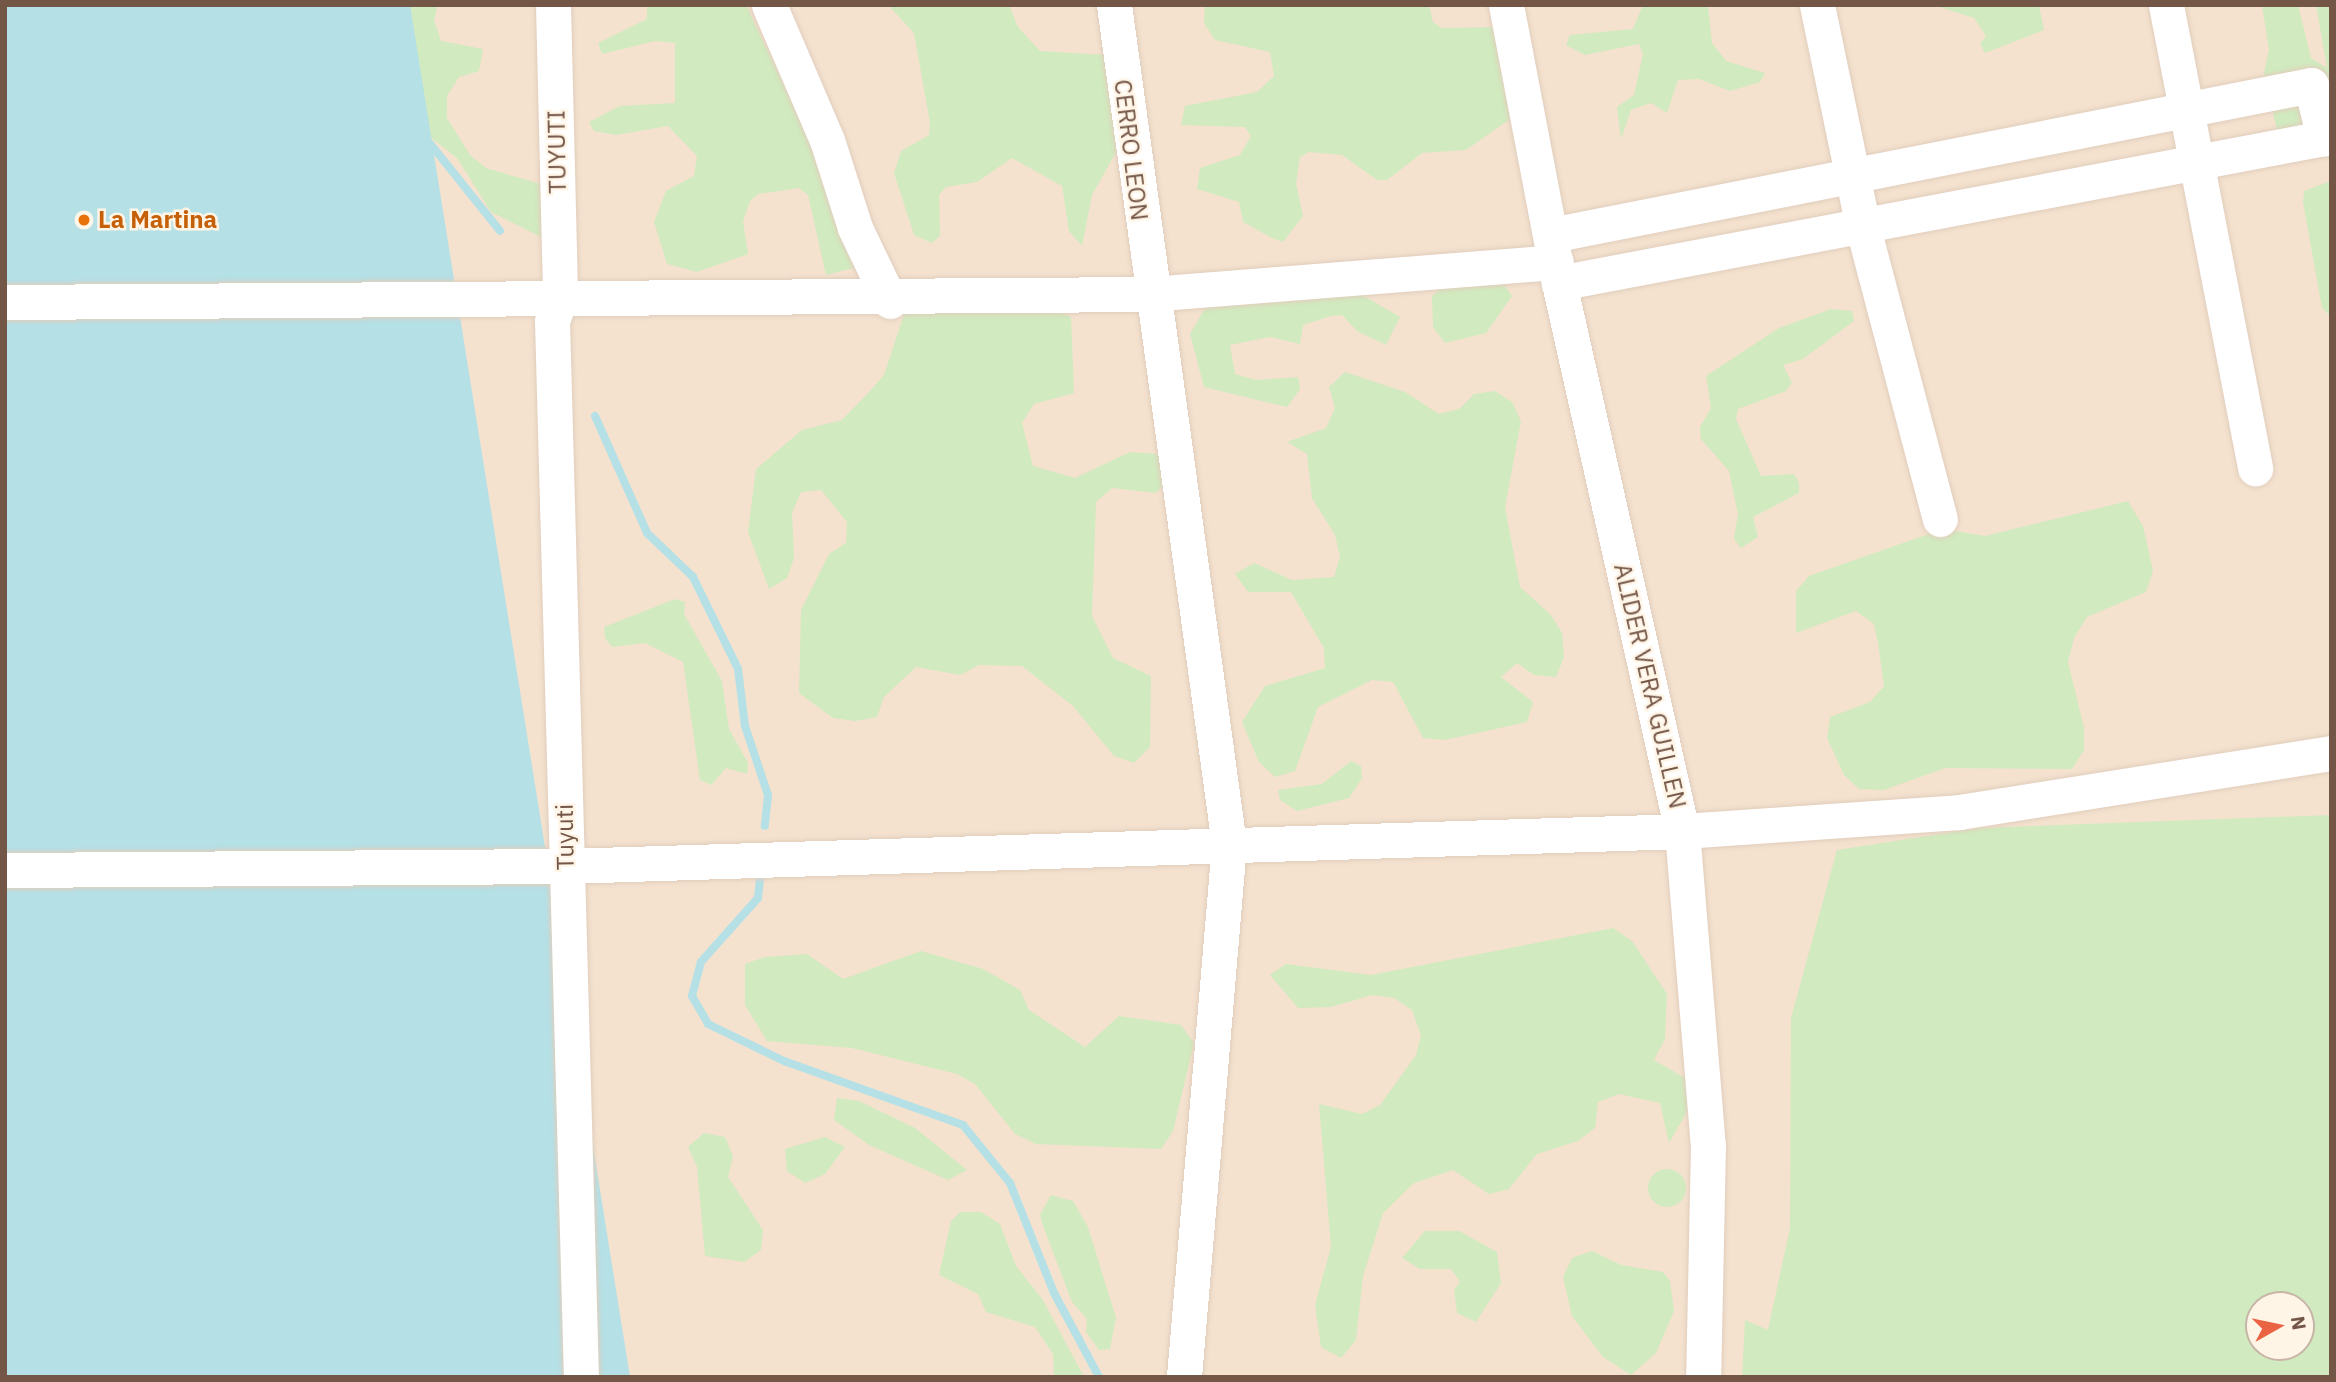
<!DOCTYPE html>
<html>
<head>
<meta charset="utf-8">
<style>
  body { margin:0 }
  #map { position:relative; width:2336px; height:1382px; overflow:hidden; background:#fdf1e0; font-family:"IBM Plex Sans",sans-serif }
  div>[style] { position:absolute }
  .residential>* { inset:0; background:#f4e2cf }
  .green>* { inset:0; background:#d1eabf }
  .round { border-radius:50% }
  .water>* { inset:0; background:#b5e0e6 }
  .stream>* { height:8px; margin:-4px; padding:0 4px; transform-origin:4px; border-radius:4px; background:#b5e0e6 }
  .roads { filter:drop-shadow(0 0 2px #e1cdbc) drop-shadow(0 0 2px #e1cdbc) }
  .minor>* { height:35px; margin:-17.5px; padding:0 17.5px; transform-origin:17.5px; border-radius:17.5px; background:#fff }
  .dots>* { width:19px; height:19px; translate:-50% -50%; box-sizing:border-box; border:4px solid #fff5e7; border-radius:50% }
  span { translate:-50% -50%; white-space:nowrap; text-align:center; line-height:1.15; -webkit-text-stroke:5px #fff5e7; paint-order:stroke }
  .street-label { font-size:24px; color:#745647 }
  .food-label { font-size:24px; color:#c56008; font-weight:700 }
  .left { translate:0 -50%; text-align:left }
  .frame { position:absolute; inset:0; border:7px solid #745647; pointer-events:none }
  .north { position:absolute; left:2245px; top:1291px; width:70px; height:70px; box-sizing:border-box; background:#fff5e7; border:2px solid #c7b5a7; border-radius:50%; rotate:81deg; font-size:19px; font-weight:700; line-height:28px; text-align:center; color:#745647 }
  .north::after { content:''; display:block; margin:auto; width:24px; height:32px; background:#ea6342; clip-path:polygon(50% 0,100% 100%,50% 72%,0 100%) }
</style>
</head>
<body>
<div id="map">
  <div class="residential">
    <i style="clip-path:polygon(5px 5px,2331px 5px,2331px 879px,1831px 1377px,5px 1377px)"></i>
  </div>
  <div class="green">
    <i style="clip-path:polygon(339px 5px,438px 5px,434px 20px,441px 41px,483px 49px,479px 71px,459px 77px,447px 96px,447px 118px,470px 155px,486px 168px,548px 186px,549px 241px,491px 212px,457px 158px,422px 131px)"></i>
    <i style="clip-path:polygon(647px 5px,746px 5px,869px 264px,826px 275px,808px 195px,799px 188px,758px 194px,750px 201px,743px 221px,748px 254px,697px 272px,667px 264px,654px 222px,666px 191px,694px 176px,697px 156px,668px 126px,616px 135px,594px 131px,589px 122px,620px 106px,675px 103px,675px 43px,655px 41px,602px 54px,598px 43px,647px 19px)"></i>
    <i style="clip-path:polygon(888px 5px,1009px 5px,1018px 27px,1040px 51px,1105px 55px,1119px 147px,1092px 195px,1082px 246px,1069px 231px,1062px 186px,1012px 158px,977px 182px,946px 187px,939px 195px,940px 236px,932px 243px,914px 235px,894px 173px,901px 151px,929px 135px,930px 123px,914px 33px)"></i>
    <i style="clip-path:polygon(1205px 5px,1429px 5px,1433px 22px,1442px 28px,1495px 27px,1510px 119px,1466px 150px,1422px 153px,1387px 180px,1377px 180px,1342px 155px,1309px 152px,1300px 157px,1296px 184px,1303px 216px,1283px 242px,1272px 238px,1243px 222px,1239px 202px,1197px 189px,1200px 168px,1240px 155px,1251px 136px,1245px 127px,1181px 125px,1185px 106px,1257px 92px,1274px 76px,1270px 52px,1215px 40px,1204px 23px)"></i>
    <i style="clip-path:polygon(1643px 5px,1708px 5px,1712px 43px,1726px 61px,1765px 73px,1760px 82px,1730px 91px,1699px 79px,1678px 80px,1667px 113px,1651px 103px,1631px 110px,1621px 139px,1617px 107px,1634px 95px,1643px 54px,1639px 44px,1585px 55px,1566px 45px,1570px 35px,1633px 29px)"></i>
    <i style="clip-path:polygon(1933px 5px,2039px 5px,2044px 30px,1985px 53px,1980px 44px,1986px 36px,1974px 18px)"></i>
    <i style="clip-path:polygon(2262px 5px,2298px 5px,2311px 58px,2327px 68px,2316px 5px,2331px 5px,2331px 159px,2278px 135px,2264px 73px,2269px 50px)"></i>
    <i style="clip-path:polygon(2331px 181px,2331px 317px,2322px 308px,2303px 202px,2304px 191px)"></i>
    <i style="clip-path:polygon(1499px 278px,1512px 296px,1486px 333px,1445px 343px,1433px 327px,1432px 296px,1448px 282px)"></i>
    <i style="clip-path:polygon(1347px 286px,1400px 317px,1386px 345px,1357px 331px,1342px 315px,1331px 316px,1303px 325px,1300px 344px,1270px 337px,1230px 345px,1235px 374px,1256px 380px,1298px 377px,1300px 389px,1287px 407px,1204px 387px,1190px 334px,1207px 305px)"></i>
    <i style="clip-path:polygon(966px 305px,1051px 309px,1071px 317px,1074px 393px,1034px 404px,1022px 423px,1033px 466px,1075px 478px,1130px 452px,1172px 455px,1171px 477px,1156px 493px,1112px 488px,1096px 502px,1092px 616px,1113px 658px,1151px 676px,1150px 747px,1134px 763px,1114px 756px,1073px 706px,1022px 666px,979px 665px,960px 675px,916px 667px,884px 697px,877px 717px,855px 721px,833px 718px,799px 693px,801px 610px,829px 554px,846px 543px,847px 522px,821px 490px,801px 492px,792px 513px,794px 558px,787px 578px,769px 589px,748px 532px,756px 469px,802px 430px,842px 420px,870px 391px,884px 375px,904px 314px)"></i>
    <i style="clip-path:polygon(1831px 309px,1852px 311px,1854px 321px,1803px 359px,1783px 365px,1792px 383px,1786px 391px,1738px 409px,1736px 419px,1761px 476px,1794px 474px,1799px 483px,1799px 493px,1753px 517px,1758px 537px,1741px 548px,1734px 539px,1738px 514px,1729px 471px,1701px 439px,1700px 427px,1711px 408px,1706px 376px,1779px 328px)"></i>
    <i style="clip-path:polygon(1345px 372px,1405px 392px,1439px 414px,1459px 409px,1474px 394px,1495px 391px,1512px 402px,1521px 421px,1505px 507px,1520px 587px,1551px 615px,1562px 633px,1564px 657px,1556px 677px,1534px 675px,1517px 663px,1501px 677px,1533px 702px,1527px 722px,1445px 740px,1423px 738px,1393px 682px,1372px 680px,1318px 707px,1295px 771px,1275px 777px,1259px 762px,1242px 722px,1265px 686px,1325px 668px,1324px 648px,1291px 592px,1248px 592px,1235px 574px,1254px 563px,1292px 580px,1334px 577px,1340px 557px,1335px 535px,1312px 498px,1307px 454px,1287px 442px,1326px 428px,1335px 408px,1329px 387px)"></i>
    <i style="clip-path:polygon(2128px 501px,2143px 526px,2153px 571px,2146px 592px,2087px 617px,2074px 638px,2068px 662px,2084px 728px,2084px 750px,2072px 769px,1945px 768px,1884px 790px,1859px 789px,1844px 775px,1827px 738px,1830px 717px,1870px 702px,1884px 686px,1878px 643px,1874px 624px,1856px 611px,1796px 633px,1796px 591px,1809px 576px,1943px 529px,1985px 536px)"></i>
    <i style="clip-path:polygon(675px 599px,685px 602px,684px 614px,722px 681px,729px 729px,748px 763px,747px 774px,726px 768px,711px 785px,700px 780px,683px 662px,645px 643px,612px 647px,605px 638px,604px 627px)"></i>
    <i style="clip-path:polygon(1351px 761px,1361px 766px,1362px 778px,1349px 798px,1297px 811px,1280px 800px,1278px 790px,1322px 784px)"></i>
    <i style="clip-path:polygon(evenodd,2331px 815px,2331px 1377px,1742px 1377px,1745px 1320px,1768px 1330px,1790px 1228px,1791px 1018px,1837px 850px,1978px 828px,2331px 815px,2259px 1305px,2301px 1305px,2301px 1347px,2259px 1347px,2259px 1305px)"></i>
    <i style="clip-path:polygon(1613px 928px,1632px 941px,1667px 994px,1665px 1039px,1654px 1060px,1690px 1081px,1692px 1103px,1669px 1143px,1660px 1103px,1619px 1094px,1598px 1102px,1595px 1128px,1578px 1141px,1537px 1154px,1509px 1189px,1489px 1194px,1453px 1170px,1414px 1183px,1383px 1213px,1363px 1276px,1356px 1340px,1341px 1358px,1321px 1347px,1315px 1305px,1331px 1247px,1319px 1104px,1362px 1114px,1380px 1105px,1416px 1055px,1421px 1036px,1412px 1010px,1394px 998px,1372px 995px,1331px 1007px,1298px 1008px,1270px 975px,1286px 964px,1371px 975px)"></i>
    <i style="clip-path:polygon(921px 951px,983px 969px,1020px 990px,1029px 1010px,1085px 1047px,1119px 1016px,1181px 1025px,1194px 1043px,1173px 1131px,1161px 1149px,1036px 1144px,1015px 1134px,975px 1084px,957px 1074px,852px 1048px,767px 1041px,745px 1005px,745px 964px,765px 957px,807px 954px,843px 979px)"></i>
    <i style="clip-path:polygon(837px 1098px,859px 1101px,915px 1128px,967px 1170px,948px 1180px,869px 1145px,834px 1120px)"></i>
    <i style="clip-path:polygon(704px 1133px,725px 1137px,733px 1156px,728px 1177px,763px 1230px,761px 1250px,744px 1262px,705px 1256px,697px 1167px,688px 1147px)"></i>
    <i style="clip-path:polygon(825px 1137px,845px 1147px,825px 1174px,805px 1183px,787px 1171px,785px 1149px)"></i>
    <i class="round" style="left:1648px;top:1169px;width:38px;height:38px"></i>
    <i style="clip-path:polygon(1051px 1195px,1073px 1201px,1088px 1227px,1116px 1318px,1110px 1349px,1099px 1350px,1086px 1332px,1087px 1319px,1072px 1302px,1043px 1226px,1040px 1215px)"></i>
    <i style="clip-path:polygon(960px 1212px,981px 1212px,1000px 1224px,1016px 1266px,1043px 1300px,1084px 1377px,1054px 1377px,1053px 1354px,1035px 1327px,986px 1312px,978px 1294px,939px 1275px,951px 1221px)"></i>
    <i style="clip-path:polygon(1425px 1231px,1459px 1231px,1497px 1252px,1501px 1283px,1476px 1322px,1457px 1313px,1454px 1290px,1460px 1282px,1451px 1269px,1420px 1269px,1402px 1258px)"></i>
    <i style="clip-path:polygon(1592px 1251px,1621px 1265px,1663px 1272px,1670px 1281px,1674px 1311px,1656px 1353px,1631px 1375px,1603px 1357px,1572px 1316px,1563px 1277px,1572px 1258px)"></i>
  </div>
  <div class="water">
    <i style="clip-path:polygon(5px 5px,410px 5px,630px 1377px,5px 1377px)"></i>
  </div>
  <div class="stream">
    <i style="left:428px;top:141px;width:115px;rotate:51.3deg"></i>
    <i style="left:595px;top:416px;width:128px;rotate:66deg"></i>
    <i style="left:647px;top:533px;width:64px;rotate:43.7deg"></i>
    <i style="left:693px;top:577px;width:102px;rotate:63.9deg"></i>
    <i style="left:738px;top:669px;width:57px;rotate:83deg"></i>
    <i style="left:745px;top:726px;width:73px;rotate:71.6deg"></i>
    <i style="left:768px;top:795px;width:31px;rotate:96deg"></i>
    <i style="left:761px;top:869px;width:29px;rotate:96deg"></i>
    <i style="left:758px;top:898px;width:86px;rotate:131.7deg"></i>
    <i style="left:701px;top:962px;width:35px;rotate:105deg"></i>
    <i style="left:692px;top:996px;width:32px;rotate:60deg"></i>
    <i style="left:708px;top:1024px;width:85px;rotate:26deg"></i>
    <i style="left:784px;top:1061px;width:190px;rotate:19.7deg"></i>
    <i style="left:963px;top:1125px;width:75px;rotate:51deg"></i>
    <i style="left:1010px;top:1183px;width:118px;rotate:68.2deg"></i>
    <i style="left:1054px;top:1293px;width:95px;rotate:61.8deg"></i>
  </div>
  <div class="roads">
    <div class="minor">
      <i style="left:553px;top:5px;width:294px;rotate:88.6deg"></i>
      <i style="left:560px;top:299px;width:23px;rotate:110deg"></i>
      <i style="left:552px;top:321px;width:1056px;rotate:88.43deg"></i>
      <i style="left:769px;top:5px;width:147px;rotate:66.8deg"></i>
      <i style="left:827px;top:140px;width:92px;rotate:72.3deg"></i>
      <i style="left:855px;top:228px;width:81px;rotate:64.4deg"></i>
      <i style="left:1114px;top:5px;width:847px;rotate:82.2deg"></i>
      <i style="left:1229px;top:844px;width:535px;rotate:94.83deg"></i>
      <i style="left:1506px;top:5px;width:283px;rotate:79.2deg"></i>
      <i style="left:1559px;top:283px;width:562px;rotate:77.35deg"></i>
      <i style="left:1682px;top:831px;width:315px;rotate:85.3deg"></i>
      <i style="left:1708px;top:1145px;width:232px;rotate:91.2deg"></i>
      <i style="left:1817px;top:5px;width:228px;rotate:78.3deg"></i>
      <i style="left:1863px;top:228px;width:301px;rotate:75.2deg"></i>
      <i style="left:2166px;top:5px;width:472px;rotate:79.1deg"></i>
      <i style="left:1551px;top:235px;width:775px;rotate:-11.16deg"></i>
      <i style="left:2311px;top:85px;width:55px;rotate:76.2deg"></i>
      <i style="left:2324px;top:138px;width:779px;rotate:169.27deg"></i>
      <i style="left:5px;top:302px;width:1144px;rotate:-0.4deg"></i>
      <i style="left:1149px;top:294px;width:408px;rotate:-4.5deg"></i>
      <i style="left:5px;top:870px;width:560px;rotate:-0.41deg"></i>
      <i style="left:565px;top:866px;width:1118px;rotate:-1.79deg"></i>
      <i style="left:1682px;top:831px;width:278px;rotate:-3.9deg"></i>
      <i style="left:1959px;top:812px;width:377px;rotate:-9deg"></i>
    </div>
  </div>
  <div class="dots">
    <i style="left:84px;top:220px;background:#e8710a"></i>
  </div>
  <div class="street-label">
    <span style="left:1131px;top:150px;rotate:83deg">CERRO LEON</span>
    <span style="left:557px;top:152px;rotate:-91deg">TUYUTI</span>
    <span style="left:1650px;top:686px;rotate:77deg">ALIDER VERA GUILLEN</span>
    <span style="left:565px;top:837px;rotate:-91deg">Tuyuti</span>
  </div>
  <div class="food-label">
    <span class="left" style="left:98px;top:220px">La Martina</span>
  </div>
  <div class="frame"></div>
  <div class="north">N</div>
</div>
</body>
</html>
